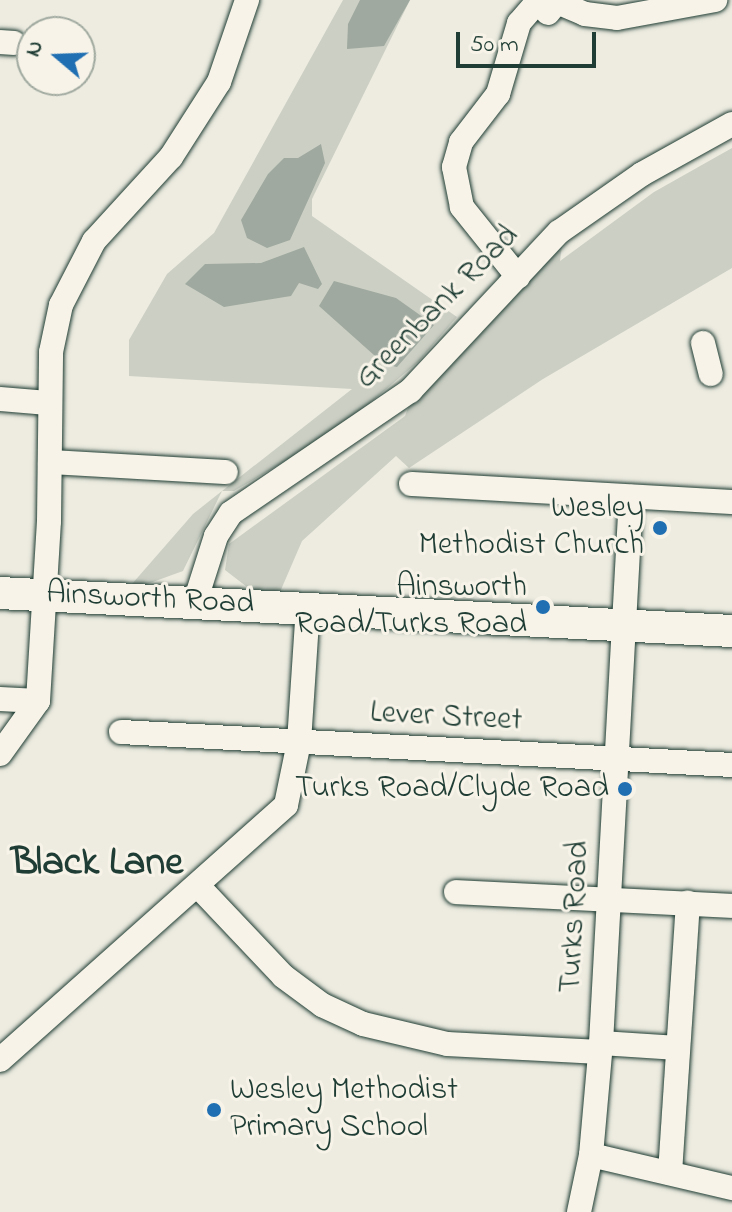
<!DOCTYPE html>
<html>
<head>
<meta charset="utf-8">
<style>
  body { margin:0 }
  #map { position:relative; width:732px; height:1212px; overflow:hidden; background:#eeece1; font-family:"Indie Flower",sans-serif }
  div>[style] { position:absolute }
  .green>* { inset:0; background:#cccfc4 }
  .water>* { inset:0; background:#9fa99f }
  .roads { filter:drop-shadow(0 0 2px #1f3d34) drop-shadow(0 0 2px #1f3d34) }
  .minor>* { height:24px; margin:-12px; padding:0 12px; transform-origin:12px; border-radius:12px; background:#f7f3e8 }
  .major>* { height:32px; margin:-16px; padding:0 16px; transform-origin:16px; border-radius:16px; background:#f7f3e8 }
  .dots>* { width:22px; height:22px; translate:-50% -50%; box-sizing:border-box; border:4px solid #f7f3e8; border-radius:50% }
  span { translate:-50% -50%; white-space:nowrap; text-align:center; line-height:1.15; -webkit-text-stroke:6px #f7f3e8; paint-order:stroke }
  .street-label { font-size:32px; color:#1f3d34 }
  .poi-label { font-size:32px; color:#1f3d34 }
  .right { translate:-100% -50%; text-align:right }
  .left { translate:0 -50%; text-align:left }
  .district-label { font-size:40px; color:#1f3d34; font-weight:700 }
  .north { position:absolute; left:16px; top:16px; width:80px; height:80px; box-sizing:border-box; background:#f7f3e8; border:2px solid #a1aaa0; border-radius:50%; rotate:289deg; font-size:22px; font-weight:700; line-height:32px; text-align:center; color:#1f3d34 }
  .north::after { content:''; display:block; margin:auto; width:28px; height:36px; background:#1f6fb2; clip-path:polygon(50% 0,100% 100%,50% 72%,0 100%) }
  .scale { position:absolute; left:456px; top:32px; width:140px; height:36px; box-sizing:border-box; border:4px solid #1f3d34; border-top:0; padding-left:10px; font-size:24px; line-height:28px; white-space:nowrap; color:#1f3d34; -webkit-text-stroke:6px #f7f3e8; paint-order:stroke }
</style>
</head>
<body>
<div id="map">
  <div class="green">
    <i style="clip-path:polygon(343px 0,410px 0,312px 199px,312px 216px,457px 317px,419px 361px,337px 431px,234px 491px,222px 491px,183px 571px,125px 592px,193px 514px,222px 491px,352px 389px,129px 376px,129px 340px,167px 274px,214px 233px)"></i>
    <i style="clip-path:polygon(732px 148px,732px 268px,543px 379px,409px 468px,396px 456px,302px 541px,280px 592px,251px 590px,225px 570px,229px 544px,405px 416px,411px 400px,562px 245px,560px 261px,654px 192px)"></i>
  </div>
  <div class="water">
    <i style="clip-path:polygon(360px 0,410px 0,384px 46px,347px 49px,348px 24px)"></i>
    <i style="clip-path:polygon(321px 144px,325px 163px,290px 240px,267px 248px,247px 238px,241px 220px,268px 174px,284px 158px,298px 158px)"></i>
    <i style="clip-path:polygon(304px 247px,322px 284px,318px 289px,299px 283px,291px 296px,224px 307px,185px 284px,205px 264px,261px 263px)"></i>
    <i style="clip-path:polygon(334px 281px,396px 298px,434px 325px,397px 367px,384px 364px,319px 306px)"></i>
  </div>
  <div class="roads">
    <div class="minor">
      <i style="left:548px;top:13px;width:14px;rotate:-51deg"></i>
      <i style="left:557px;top:2px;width:30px;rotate:23deg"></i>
      <i style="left:585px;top:14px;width:32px;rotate:7deg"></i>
      <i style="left:617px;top:18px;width:100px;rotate:-10.4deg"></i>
      <i style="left:0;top:42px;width:14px;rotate:4deg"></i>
      <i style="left:518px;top:277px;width:90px;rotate:-128.7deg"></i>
      <i style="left:462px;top:207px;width:41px;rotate:-101.3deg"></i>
      <i style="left:454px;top:167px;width:26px;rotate:-74deg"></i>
      <i style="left:461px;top:142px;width:61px;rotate:-52.4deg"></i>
      <i style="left:498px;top:94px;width:74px;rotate:-73.5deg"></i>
      <i style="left:519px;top:23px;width:30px;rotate:-49deg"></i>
      <i style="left:703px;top:343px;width:32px;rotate:76deg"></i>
      <i style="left:0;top:399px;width:48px;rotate:4.8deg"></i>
      <i style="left:50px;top:462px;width:176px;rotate:3.3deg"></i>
      <i style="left:411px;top:484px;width:322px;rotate:3.2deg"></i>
      <i style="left:195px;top:602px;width:69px;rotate:-72.3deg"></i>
      <i style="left:216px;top:536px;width:27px;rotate:-57deg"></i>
      <i style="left:231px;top:513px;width:217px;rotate:-34.3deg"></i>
      <i style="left:410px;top:391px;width:218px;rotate:-46.9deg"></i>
      <i style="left:559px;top:232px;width:101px;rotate:-34.9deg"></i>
      <i style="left:642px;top:174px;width:103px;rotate:-29.1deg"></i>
      <i style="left:0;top:699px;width:38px;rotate:3deg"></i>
      <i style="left:121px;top:732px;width:612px;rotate:3.09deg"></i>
      <i style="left:0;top:754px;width:65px;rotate:-54.4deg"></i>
      <i style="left:38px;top:701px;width:180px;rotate:-86.5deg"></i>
      <i style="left:49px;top:521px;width:169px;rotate:-89.3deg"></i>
      <i style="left:51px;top:352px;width:48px;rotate:-78deg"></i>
      <i style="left:61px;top:305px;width:72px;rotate:-62.7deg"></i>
      <i style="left:94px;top:241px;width:114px;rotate:-47.5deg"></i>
      <i style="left:171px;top:157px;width:89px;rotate:-57.4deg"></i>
      <i style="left:219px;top:82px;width:87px;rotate:-71.1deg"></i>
      <i style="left:198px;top:886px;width:124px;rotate:46.6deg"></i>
      <i style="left:283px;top:976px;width:49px;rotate:36.6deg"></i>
      <i style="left:322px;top:1005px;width:45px;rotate:24.9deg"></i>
      <i style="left:363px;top:1024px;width:86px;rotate:13.4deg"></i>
      <i style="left:447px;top:1044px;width:153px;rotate:3deg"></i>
      <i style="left:456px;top:892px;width:276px;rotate:2.9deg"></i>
      <i style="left:601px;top:1043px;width:77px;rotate:3.7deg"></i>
      <i style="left:0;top:1060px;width:383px;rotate:-41.7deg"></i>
      <i style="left:286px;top:805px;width:64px;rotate:-78.3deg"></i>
      <i style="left:299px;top:742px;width:135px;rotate:-86.2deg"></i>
      <i style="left:591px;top:1155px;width:145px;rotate:13.2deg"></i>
      <i style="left:670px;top:1173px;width:271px;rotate:-86.2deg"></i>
      <i style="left:579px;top:1212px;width:58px;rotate:-78.1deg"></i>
      <i style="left:591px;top:1155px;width:112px;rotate:-84.9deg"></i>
      <i style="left:601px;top:1043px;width:547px;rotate:-86.86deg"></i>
    </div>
    <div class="major">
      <i style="left:0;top:593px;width:733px;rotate:2.97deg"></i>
    </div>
  </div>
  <div class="dots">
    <i style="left:660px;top:528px;background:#1f6fb2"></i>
    <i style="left:543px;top:607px;background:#1f6fb2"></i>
    <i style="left:625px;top:789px;background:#1f6fb2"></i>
    <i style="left:214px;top:1110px;background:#1f6fb2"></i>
  </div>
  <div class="street-label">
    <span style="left:438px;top:308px;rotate:-45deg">Greenbank Road</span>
    <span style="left:150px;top:600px;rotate:3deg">Ainsworth Road</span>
    <span style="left:446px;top:718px;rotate:3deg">Lever Street</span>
    <span style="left:576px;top:917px;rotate:-87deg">Turks Road</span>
  </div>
  <div class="poi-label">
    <span class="right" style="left:644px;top:528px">Wesley<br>Methodist Church</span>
    <span class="right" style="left:527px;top:607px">Ainsworth<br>Road/Turks Road</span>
    <span class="right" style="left:609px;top:789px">Turks Road/Clyde Road</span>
    <span class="left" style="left:230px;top:1110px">Wesley Methodist<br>Primary School</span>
  </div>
  <div class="district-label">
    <span style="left:97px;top:864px">Black Lane</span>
  </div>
  <div class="north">N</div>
  <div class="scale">50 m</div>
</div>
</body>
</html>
